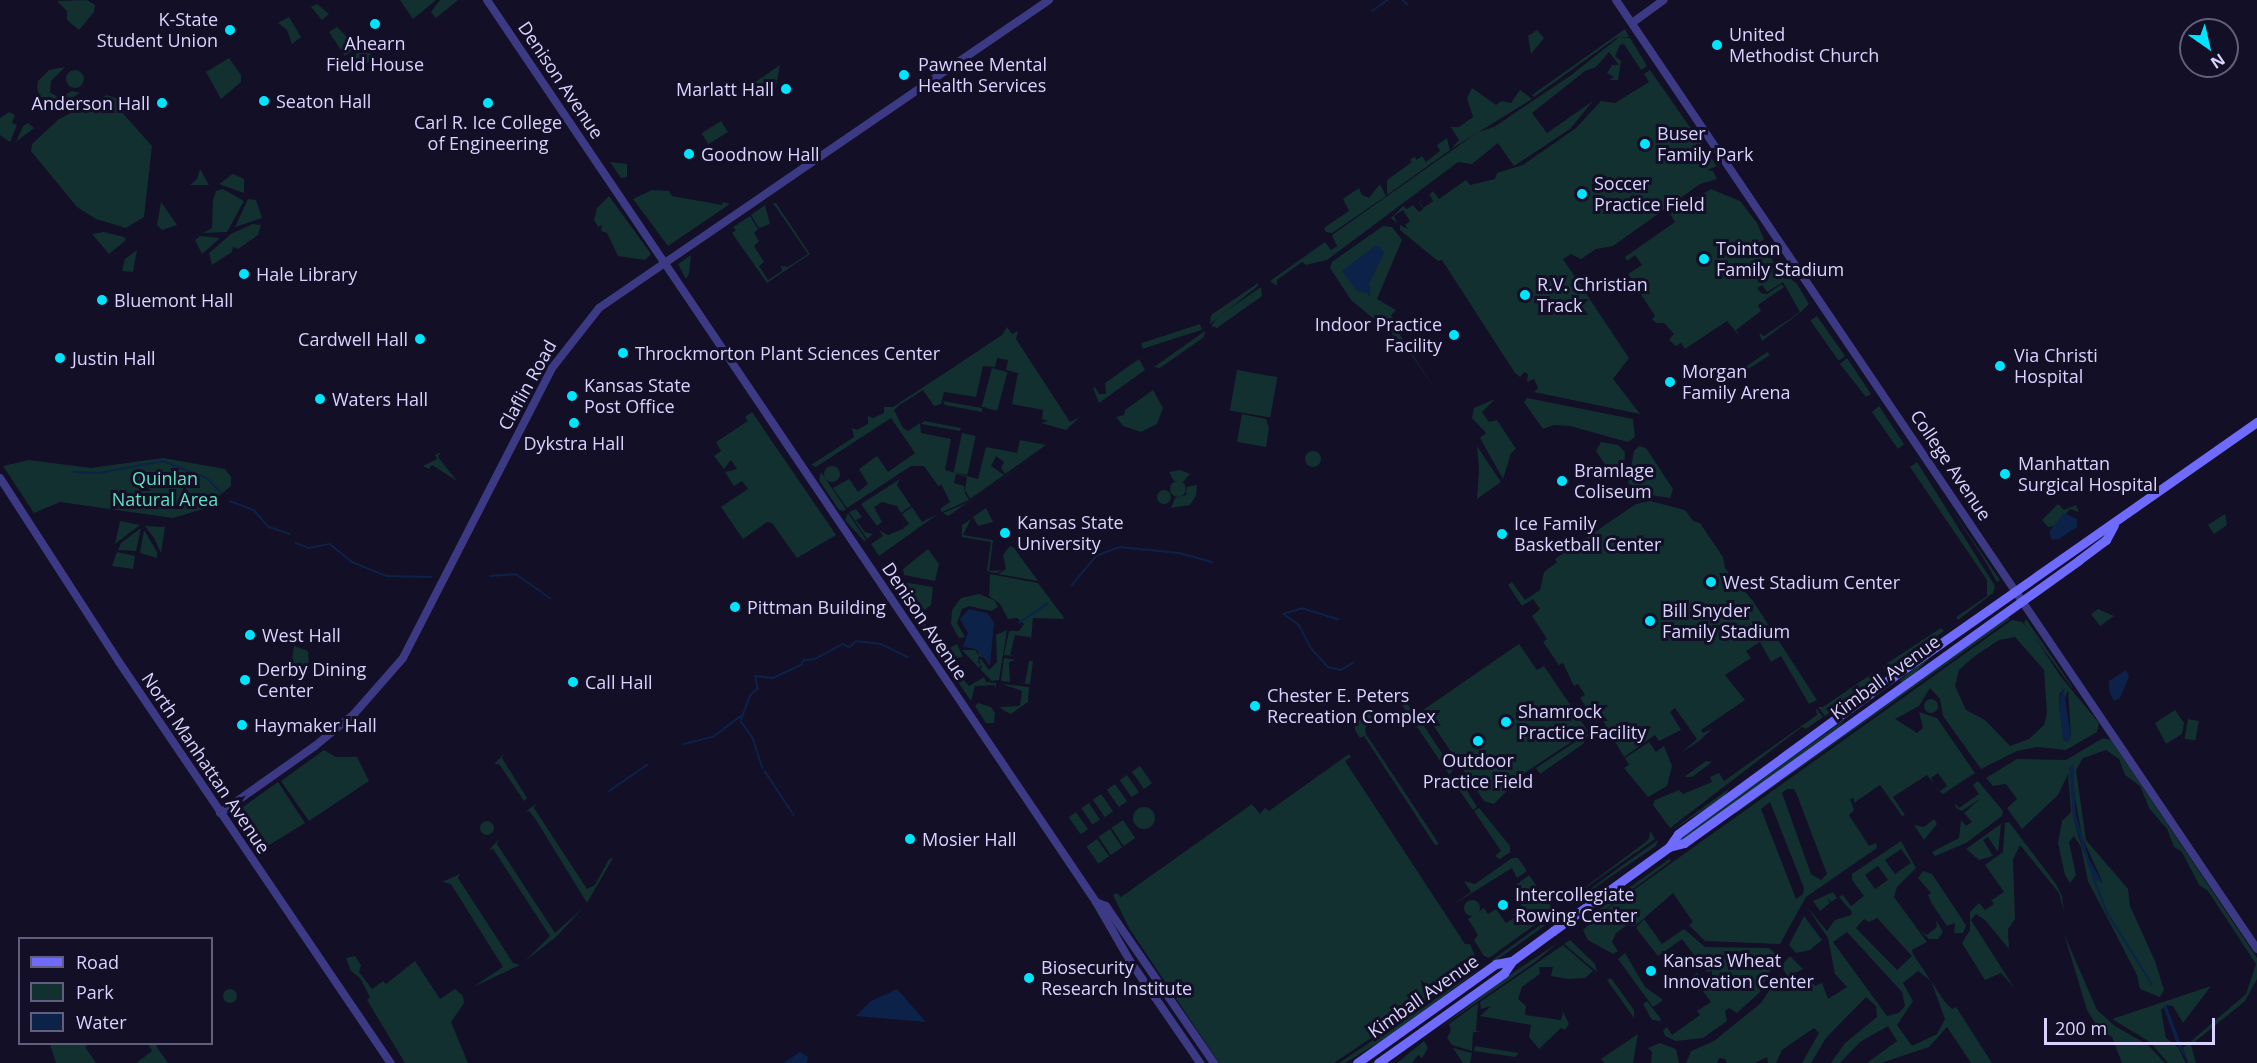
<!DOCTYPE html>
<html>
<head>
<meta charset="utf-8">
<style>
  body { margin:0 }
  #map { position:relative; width:2257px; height:1063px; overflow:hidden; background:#130f26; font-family:"Open Sans",sans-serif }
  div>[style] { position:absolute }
  .green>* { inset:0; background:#12302f; transform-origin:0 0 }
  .round { border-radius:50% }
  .water>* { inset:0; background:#0c2248 }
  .stream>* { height:1.5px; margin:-0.75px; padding:0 0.75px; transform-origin:0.75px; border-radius:0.75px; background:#0c2248 }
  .tertiary>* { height:8px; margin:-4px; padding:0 4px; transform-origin:4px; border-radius:4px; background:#3d3a85 }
  .secondary>* { height:9px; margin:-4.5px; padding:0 4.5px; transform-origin:4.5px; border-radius:4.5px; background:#6f6bff }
  .dots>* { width:16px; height:16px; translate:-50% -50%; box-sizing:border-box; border:3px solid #130f26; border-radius:50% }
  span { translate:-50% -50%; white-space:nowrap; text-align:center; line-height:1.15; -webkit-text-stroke:6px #130f26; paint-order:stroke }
  .poi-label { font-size:18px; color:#d9d4ff }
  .right { translate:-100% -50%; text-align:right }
  .left { translate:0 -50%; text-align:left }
  .street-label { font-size:18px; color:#d9d4ff }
  .park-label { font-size:18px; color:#5fe0c0 }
  .legend { position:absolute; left:18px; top:937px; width:195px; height:108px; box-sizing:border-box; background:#130f26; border:2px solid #625e7d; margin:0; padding:8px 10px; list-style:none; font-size:18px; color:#d9d4ff }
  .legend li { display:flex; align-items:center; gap:12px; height:30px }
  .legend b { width:30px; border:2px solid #625e7d }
  .north { position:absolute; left:2179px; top:18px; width:60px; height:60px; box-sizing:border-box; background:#130f26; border:2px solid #625e7d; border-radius:50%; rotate:146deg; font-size:16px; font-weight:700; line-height:24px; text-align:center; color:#d9d4ff }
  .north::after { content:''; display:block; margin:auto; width:21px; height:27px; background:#00e5ff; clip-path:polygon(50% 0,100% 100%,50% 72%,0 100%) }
  .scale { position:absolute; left:2044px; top:1018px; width:171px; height:27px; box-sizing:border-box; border:3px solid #d9d4ff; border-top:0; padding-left:8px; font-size:18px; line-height:21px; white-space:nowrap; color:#d9d4ff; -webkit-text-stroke:4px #130f26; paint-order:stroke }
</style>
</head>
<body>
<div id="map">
  <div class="green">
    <i style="clip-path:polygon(87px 0,95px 5px,94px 12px,79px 30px,67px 20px,67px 11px,57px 1px)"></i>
    <i style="clip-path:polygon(400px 0,436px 0,413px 19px)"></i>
    <i style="clip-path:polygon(440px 0,458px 0,436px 18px,431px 12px)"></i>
    <i style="clip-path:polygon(317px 4px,329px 14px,322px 20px,311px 7px)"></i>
    <i style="clip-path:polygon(289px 17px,301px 37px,292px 44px,287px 30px,278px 23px)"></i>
    <i style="clip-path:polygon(337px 27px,357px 47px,345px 56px,329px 32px)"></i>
    <i style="clip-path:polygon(1625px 29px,1629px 37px,1616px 38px,1534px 97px,1532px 95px)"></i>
    <i style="clip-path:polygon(1537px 30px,1544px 38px,1531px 54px,1528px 36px)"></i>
    <i style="clip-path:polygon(1618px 38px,1630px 38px,1647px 66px,1641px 70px,1624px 44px,1620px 45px,1615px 56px,1621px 61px,1618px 80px,1609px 80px,1614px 77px,1607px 73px,1612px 65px,1619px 65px,1609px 52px,1596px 67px,1585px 71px,1532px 113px,1547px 133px,1593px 101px,1570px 129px,1514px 166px,1498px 143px,1472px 164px,1458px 162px,1327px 260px,1306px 265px,1302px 262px,1277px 280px,1277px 286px,1270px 281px,1325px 242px,1331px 250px,1337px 246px,1332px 235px,1478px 132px,1494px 127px,1570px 76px)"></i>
    <i style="clip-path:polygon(357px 53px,370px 53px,374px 60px,357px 67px,348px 59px)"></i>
    <i style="clip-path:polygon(229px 58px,241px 75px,241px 82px,221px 99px,206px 72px)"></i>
    <i style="clip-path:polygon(780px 65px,774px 96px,744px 90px)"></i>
    <i style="clip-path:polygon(65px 67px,51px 81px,50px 92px,59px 98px,72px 91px,80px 93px,53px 109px,41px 109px,36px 96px,38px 81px,49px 70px)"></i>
    <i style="clip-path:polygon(1650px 70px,1717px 166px,1707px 170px,1713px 171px,1717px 179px,1700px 184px,1613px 246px,1596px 249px,1581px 259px,1571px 254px,1563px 259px,1629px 358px,1613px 379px,1640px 414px,1534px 392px,1538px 388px,1534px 379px,1527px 382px,1528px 374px,1524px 372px,1520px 377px,1515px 373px,1442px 260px,1438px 261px,1400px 230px,1400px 225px,1408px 229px,1405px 225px,1410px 221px,1403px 210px,1394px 216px,1397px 223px,1391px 218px,1403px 206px,1407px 209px,1413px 205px,1419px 212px,1423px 209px,1419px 202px,1424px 199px,1420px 202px,1423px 208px,1433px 201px,1430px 195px,1426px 198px,1433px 191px,1439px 199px,1466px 180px,1470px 185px,1495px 179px,1497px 173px,1523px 165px,1576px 128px,1601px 101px,1615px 103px,1649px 82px,1644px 74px)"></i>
    <i class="round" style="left:66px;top:70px;width:18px;height:18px"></i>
    <i style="clip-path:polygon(1472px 88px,1496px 105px,1502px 101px,1511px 103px,1520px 90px,1532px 99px,1451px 149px,1459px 140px,1451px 127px,1459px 127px,1473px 117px,1467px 98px)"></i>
    <i style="clip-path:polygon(107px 95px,121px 100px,118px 108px,152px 146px,144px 217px,126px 228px,96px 219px,77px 207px,31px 151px,32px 144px,59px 119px)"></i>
    <i style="clip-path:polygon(9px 112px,15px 115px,12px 123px,17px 125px,10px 142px,0 135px,0 118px)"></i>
    <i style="left:721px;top:121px;width:13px;height:23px;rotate:58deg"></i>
    <i style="clip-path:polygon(28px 123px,34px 128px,16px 142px,23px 126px)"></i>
    <i style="clip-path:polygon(1447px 138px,1450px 150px,1387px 195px,1387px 180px,1412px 162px,1410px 160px,1415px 156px,1416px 160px,1422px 156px,1426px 162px,1440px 151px,1437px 145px)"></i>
    <i style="clip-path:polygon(610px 162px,627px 164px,627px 177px,621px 178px)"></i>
    <i style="clip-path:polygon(200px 169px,209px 185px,190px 185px,197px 179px)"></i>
    <i style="clip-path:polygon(233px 174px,244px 179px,244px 193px,219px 184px)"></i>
    <i style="clip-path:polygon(1380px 184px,1386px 196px,1332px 233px,1326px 232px,1324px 228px,1349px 211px,1343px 199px,1359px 188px,1362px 195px,1369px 198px)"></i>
    <i style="clip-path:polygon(223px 189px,244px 201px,227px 232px,203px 233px,212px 228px,213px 200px,216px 191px)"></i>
    <i style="clip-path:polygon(1711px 189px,1740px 201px,1757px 223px,1764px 239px,1760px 242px,1785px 279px,1789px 277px,1797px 284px,1809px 304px,1801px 312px,1762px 341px,1759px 333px,1764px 336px,1800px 312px,1783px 282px,1767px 292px,1762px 285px,1757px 288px,1761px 293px,1767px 294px,1782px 284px,1784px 287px,1758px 305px,1761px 311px,1736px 330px,1742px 339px,1727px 321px,1685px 349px,1681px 343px,1676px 346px,1669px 340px,1674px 334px,1664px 323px,1656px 323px,1652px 319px,1655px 316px,1628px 274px,1642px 265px,1635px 255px,1627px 261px,1625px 257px,1675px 222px,1670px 214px)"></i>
    <i style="clip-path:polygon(652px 190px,669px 191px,672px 196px,722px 205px,723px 202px,730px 204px,668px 246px,633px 199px)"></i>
    <i style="clip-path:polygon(609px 196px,651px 254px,645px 260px,618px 256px,607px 233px,601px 231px,602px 225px,598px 227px,594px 220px,597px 208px)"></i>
    <i style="clip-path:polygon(248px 199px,256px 200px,262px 218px,235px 227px)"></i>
    <i style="clip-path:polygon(161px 202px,177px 225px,162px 230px,157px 225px)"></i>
    <i style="clip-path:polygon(773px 203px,776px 203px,810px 254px,767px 283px,732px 233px,736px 230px,733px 227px,750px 216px,758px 229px,754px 233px,759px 241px,754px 246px,764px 262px,759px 266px,768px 280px,782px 271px,781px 266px,788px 267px,808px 254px)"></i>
    <i style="clip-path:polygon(765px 205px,770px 224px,759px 228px,751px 215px)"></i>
    <i style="clip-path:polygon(253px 224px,261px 225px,258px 235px,238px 249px,233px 247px,232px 252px,212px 265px,209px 253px,231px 234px)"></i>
    <i style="clip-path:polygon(1383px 226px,1392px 227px,1402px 240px,1377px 299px,1396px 310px,1391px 315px,1399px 327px,1396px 329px,1435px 389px,1404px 344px,1351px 300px,1330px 268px,1332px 262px)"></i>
    <i style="clip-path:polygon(104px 232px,124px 237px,126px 240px,109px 254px,92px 234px)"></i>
    <i style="clip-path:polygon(200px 236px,219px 238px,220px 238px,202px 254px,195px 240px)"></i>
    <i style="clip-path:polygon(137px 250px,133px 272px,122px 271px,125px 259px)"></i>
    <i style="clip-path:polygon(691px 255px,689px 274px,686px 279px,678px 264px)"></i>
    <i style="clip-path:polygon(1258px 283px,1258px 286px,1210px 324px,1211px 315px)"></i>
    <i style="clip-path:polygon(1261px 287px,1262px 296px,1217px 328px,1211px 326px,1219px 316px)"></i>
    <i style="left:1817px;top:316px;width:49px;height:8px;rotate:55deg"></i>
    <i style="left:1200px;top:324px;width:6px;height:62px;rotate:72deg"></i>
    <i style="clip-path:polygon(1007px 327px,1012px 334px,1018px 331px,1016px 339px,1070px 422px,1080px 417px,1066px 430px,1041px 423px,1048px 421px,1042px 419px,1043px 410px,1012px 404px,1018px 373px,1006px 370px,1008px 360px,997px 358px,995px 367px,983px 366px,976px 397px,944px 392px,941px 404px,934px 406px,923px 390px,898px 406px,894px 410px,903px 428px,908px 431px,920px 423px,921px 433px,951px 439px,945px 470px,978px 479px,986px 447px,1017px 453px,1020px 440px,1046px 445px,1005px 474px,1001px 468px,1004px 462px,996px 456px,991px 466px,1004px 475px,970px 499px,965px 490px,967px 477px,956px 474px,954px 483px,964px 486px,965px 493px,969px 500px,942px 512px,940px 509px,950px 502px,941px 484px,939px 487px,924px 466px,911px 466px,847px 508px,833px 488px,849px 479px,858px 492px,868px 484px,859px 469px,877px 456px,888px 472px,915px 453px,891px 418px,816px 467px,811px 465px,854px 437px,852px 428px,857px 430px,868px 424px,868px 416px,873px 418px,884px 413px,884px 407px,893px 407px,948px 371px,1002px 335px)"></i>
    <i style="clip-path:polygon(1205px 331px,1204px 337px,1160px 368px,1154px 367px)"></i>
    <i style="clip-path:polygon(1767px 352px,1770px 355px,1704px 397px,1705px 395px)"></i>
    <i style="clip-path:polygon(1847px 358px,1871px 394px,1866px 397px,1840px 364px)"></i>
    <i style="clip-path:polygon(1139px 359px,1145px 370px,1099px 403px,1093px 388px,1095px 387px,1099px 394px,1106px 394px,1105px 383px)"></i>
    <i style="left:992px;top:368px;width:16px;height:40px;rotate:15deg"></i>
    <i style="left:1237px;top:370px;width:41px;height:41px;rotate:10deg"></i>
    <i style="clip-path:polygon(1153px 390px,1163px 408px,1157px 424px,1141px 432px,1123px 426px,1116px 417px,1124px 415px,1125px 410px)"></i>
    <i style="clip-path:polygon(1527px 398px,1633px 419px,1635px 437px,1628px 442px,1570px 426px,1554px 425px,1543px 429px,1524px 402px)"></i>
    <i style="clip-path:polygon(1495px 399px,1482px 412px,1489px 422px,1497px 420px,1516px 449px,1511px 453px,1503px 479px,1480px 438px,1486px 433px,1472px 418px,1474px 408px)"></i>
    <i style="clip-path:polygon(943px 401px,982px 408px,982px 412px,945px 405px)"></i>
    <i style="clip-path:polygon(1879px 406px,1904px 444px,1898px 449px,1872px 412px)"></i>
    <i style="clip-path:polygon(752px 412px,836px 535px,797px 558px,772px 523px,767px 522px,743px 539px,721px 507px,748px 489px,742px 481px,734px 486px,725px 472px,737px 469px,731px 460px,724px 469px,714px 456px,721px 451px,716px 442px,748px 421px,745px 417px)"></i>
    <i style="clip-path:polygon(1242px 414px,1266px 419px,1269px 428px,1266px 447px,1237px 442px)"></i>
    <i style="clip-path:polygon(924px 421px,961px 428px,960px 431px,921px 424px)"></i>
    <i style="left:962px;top:433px;width:14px;height:40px;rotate:12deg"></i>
    <i style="clip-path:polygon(1601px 442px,1618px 445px,1625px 452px,1624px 476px,1613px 476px,1596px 451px)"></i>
    <i style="clip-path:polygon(1050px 445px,1008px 475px,948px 516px,943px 513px,969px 502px)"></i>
    <i style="clip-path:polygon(1477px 446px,1501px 482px,1477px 499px,1479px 469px)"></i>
    <i style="clip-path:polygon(1639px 446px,1646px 448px,1673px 489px,1670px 498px,1643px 494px,1628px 483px,1634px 451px)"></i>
    <i class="round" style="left:1305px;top:451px;width:16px;height:16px"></i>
    <i style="clip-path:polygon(441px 452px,438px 457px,457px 481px,432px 465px,429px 469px,423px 466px,437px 459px,435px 455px)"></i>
    <i style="clip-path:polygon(163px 458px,225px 469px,231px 477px,231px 486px,203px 509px,173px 518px,60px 502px,34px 513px,3px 466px,29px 460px,91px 468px)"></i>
    <i style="clip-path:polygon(1917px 462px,1995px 586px,1993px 593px,1958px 620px,1956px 617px,1987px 596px,1987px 580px,1910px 467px)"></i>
    <i class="round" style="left:824px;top:466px;width:16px;height:16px"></i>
    <i style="clip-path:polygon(1180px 470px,1190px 474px,1183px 482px,1174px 481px,1169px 472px)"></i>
    <i style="clip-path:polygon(821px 472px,846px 509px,843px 511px,839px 510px,819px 480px)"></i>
    <i style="clip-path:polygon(900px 479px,897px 485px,911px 506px,901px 513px,897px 506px,882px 502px,874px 507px,882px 522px,877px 526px,861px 504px)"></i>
    <i class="round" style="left:1170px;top:481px;width:16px;height:16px"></i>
    <i style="clip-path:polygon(1197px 485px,1196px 496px,1190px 505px,1171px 508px,1175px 498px,1186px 495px,1187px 487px)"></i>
    <i class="round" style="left:1157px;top:490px;width:14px;height:14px"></i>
    <i style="clip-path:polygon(1945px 500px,2000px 580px,1997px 582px,1982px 556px)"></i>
    <i style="clip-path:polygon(1650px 501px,1685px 510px,1693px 521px,1700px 523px,1723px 557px,1725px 568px,1753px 601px,1817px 700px,1809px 704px,1781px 656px,1771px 662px,1760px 642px,1746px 651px,1751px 658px,1725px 675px,1745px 700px,1701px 730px,1703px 733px,1713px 728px,1699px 741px,1681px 753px,1697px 739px,1675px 708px,1670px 712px,1681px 730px,1659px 741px,1655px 735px,1624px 757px,1602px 719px,1596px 722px,1580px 698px,1585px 695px,1578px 684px,1574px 686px,1563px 663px,1559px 665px,1543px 642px,1547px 639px,1532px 616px,1540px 609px,1533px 599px,1522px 606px,1508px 585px,1512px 582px,1525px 600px,1540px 590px,1544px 572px,1557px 562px,1555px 559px,1636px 504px)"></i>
    <i style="clip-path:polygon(2058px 504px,2064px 510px,2076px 505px,2079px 512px,2070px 509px,2056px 526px,2048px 527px,2042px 520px)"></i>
    <i style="clip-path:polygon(912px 507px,922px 522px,938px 514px,879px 556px,871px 544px,883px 536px,879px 530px,888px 535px,905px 528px,901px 522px,905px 527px,909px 524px,902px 514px)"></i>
    <i style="clip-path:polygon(986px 508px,993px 522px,978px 526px,973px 517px)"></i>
    <i style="clip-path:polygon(856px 509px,862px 517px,856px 520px,865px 532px,873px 534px,867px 539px,849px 512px)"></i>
    <i style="clip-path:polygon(848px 513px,866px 540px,864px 541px,845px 520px)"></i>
    <i style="clip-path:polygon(2225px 514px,2227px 525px,2214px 534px,2208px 525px)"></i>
    <i style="clip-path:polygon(971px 519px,963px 535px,993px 540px,989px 571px,1003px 570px,996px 573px,989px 572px,987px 570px,991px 542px,962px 537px,962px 525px)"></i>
    <i style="clip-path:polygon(120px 521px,140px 525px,115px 544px)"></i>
    <i style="clip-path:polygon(145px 526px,165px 527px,161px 553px,154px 538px)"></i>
    <i style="clip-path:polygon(141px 528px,136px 551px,118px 550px,121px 543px)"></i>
    <i style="clip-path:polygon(144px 530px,157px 552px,157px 558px,140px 553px)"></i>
    <i style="clip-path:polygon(1010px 546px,1014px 548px,1038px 581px,998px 574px,1006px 569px,1003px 555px)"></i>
    <i style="clip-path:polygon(928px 549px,939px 564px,935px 581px,904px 575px,903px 569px)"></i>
    <i style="clip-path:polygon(117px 552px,135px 556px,133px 569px,112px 566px)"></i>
    <i style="clip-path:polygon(990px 574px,1038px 583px,1065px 619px,1033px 618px,1031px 640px,1030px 637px,1015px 635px,1010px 655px,1016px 656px,1004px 655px,1009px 631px,1019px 631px,1024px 624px,1017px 618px,1008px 619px,1000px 604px,989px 596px)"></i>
    <i style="clip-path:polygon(902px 582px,933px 587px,931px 605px,919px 614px,939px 645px,947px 649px,957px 644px,963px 657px,950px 658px,938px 652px,902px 598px)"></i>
    <i style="clip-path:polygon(979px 594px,994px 600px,998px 607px,991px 611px,969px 606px,962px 609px,957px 623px,965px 637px,959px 638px,951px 624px,952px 610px,961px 598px)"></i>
    <i style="clip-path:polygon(2098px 609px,2114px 616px,2100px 626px,2091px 614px)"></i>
    <i style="clip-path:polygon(2008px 616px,2010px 619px,1735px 814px,1739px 808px)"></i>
    <i style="clip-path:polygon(2026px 619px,2073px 688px,2072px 688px,2024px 623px)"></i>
    <i style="clip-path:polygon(evenodd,2012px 620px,2022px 622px,2030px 630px,2061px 677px,2099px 723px,2097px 732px,2066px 750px,2037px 747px,2017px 751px,1981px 769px,1943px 716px,1940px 699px,1930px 688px,1919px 706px,1895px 719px,1917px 733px,1923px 728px,1919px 712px,1937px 718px,1975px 773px,1943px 794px,1940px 792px,1935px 786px,1940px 791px,1947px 786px,1938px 773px,1931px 778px,1934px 784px,1927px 775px,1893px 797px,1905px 815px,1902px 816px,1880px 785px,1854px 803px,1854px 798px,1850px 799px,1854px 810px,1849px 815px,1869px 846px,1876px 843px,1877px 848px,1806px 897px,1780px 944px,1705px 941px,1689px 925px,1693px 922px,1673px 893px,1635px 926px,1627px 925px,1616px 933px,1612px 942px,1618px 951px,1613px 954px,1588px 940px,1583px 930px,1600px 914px,2012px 620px,2015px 637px,2044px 670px,2047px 713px,2044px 725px,2029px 739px,2010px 746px,1985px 720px,1966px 710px,1955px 686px,1959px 670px,1975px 656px,1999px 640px,2015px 637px,2012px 620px,2065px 688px,2062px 695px,2065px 698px,2068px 690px,2071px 737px,2064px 741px,2059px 704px,2060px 693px,2065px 688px,2012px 620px,1787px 789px,1794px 789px,1797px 795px,1827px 874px,1821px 880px,1811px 874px,1782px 793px,1787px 789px,2012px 620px,1770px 802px,1804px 888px,1803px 894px,1796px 899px,1761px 809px,1770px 802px)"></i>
    <i style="clip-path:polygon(1941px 628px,1944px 631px,1885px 672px,1883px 666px)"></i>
    <i style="clip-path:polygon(1007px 630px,999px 680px,992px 681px,980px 669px,982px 667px,981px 665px,979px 668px,962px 650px,975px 650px,979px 656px,978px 651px,973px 648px,977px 649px,984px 658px,979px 656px,978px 662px,981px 665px,979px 660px,981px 659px,989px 670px,997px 662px,996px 635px)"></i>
    <i style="clip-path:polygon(1519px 644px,1537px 670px,1544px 666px,1588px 731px,1523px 774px,1494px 804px,1484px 801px,1423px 710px)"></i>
    <i style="clip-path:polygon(294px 646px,308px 651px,309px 669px,291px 667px)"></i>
    <i style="clip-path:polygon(1934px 653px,1915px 673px,1903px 682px,1899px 681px)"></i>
    <i style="clip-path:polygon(942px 658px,958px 659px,955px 671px,969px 686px,984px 677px,986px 682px,996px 683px,996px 690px,995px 685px,975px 686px,971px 701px)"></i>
    <i style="clip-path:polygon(1004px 658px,1016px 660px,1009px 662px,1010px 682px,1025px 683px,1029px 661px,1033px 661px,1030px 684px,1001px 681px)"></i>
    <i style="clip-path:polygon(1873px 673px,1878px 678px,1825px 716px,1818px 707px,1823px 707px)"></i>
    <i style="clip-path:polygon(1002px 684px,1029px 687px,1028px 702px,1011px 714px,1003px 710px,1000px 707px,1020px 706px,1022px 691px)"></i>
    <i style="clip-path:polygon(1402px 694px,1417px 720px,1414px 722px,1397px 698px)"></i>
    <i class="round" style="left:1924px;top:699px;width:14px;height:14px"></i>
    <i style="clip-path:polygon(978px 703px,991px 707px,995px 713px,994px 723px,986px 723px,975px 706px)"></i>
    <i style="clip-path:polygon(1816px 708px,1823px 717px,1806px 729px,1802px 727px,1670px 828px,1653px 805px,1655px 800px,1679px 790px,1683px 794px,1712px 782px,1710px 777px,1719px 773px,1724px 781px,1817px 715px)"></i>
    <i style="clip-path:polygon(2175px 710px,2184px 723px,2182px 734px,2166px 744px,2155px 723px)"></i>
    <i style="clip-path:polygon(1369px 713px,1375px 720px,1365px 728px,1366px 734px,1439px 844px,1435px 845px,1364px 736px,1360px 738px,1355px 730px,1355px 723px)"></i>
    <i style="clip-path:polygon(1846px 719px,1839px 727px,1680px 842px,1680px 837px)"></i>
    <i style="left:2188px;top:719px;width:11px;height:20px;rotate:10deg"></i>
    <i style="clip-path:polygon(1420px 720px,1453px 770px,1445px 780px,1449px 774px,1415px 724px)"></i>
    <i style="clip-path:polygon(1590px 732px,1583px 744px,1540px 774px,1536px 768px)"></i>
    <i style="clip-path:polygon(evenodd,2103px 738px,2111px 740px,2257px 958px,2257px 979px,2245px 1001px,2191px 1045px,2196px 1063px,2188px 1063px,2183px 1048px,2246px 994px,2256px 964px,2208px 891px,2199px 885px,2182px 852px,2174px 847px,2167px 829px,2149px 808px,2140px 786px,2125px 775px,2119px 759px,2106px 750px,2083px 758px,2076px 770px,2086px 840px,2128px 889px,2130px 906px,2155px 961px,2164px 990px,2160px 997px,2140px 989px,2137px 975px,2088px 881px,2081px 847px,2074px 836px,2069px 842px,2076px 875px,2070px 883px,2065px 875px,2058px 843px,2062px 821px,2071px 812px,2068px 774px,2058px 795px,2022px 829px,2007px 808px,2017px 799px,2006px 784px,1993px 786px,1986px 778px,2017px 759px,2066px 760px,2103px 738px,2072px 780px,2082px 837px,2103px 883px,2092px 873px,2079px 838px,2073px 816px,2072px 780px)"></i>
    <i style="clip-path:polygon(1649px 742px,1656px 752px,1664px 746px,1672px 766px,1667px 786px,1648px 797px,1624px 768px,1629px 765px,1625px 758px)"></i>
    <i style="clip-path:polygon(324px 750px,336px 757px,357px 757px,369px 781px,309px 821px,281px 781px)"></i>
    <i style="clip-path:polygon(504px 754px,502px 758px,527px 798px,524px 801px,499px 764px,494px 764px)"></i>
    <i style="clip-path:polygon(1349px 754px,1351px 757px,1345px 761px,1465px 944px,1470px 944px,1479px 965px,1334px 1063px,1219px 1063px,1129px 928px,1113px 895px,1117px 893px,1121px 897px,1252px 804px,1260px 814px,1265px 808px,1269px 811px)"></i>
    <i style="clip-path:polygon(1706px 761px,1712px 762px,1692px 777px,1684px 777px)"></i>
    <i style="left:1140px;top:766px;width:21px;height:10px;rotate:55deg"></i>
    <i style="left:1127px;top:775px;width:21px;height:9px;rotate:55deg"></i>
    <i style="clip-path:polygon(1455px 780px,1461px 781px,1477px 807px,1473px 810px,1455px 784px,1448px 786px)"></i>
    <i style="clip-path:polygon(1978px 781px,2003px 811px,2002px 816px,1966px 843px,1935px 856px,1932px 852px,1959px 838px,1961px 820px,1966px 826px,1972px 822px,1964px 813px,1981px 798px,1962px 811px,1956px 808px,1955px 803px,1959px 808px,1979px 794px,1973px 785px)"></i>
    <i style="clip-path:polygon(278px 782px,305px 823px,266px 847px,258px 841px,240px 809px)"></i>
    <i style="left:1115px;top:784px;width:21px;height:10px;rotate:55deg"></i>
    <i style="clip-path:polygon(1730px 788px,1723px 797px,1668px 833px)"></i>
    <i style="left:1101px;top:794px;width:21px;height:10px;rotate:55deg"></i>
    <i style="left:1089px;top:803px;width:20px;height:9px;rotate:57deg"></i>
    <i style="clip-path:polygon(536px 804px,534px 808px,587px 889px,595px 885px,609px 859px,613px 858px,587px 903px,536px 820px,529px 811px,525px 812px)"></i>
    <i class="round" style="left:1133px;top:807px;width:22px;height:22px"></i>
    <i style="clip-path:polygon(1479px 808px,1510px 846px,1510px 852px,1500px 859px,1495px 856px,1501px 851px,1474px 811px)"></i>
    <i style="left:1076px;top:812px;width:21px;height:9px;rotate:55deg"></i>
    <i style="clip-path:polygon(1934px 819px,1937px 824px,1924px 840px,1914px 825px,1924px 827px)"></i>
    <i style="left:1123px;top:820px;width:22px;height:14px;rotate:56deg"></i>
    <i class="round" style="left:480px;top:821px;width:14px;height:14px"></i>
    <i style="clip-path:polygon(2009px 822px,2056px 884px,2062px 896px,2064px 912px,2059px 893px,2020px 845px,2013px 859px,2015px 919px,2008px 929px,2009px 949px,1985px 920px,1976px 914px,1971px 920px,2015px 989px,2001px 973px,1985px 980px,1962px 943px,1970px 930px,1970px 912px,1979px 903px,1985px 910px,1994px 904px,1988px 895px,1992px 900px,2004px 892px,1985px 865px,2003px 852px,2005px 823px)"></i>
    <i style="clip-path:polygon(2001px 824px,1998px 852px,1988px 837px,1983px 840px,1993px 856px,1979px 860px,1966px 849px)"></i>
    <i style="left:1110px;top:829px;width:22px;height:14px;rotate:56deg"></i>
    <i style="clip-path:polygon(1650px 831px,1655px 839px,1564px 903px,1643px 844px,1649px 839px)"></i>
    <i style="clip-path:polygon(499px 839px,497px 844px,555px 933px,583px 908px,556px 937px,525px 961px,550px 936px,493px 849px,489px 850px)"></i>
    <i style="left:1097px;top:839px;width:21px;height:13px;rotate:55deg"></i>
    <i style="clip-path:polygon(1658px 840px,1656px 846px,1572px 903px,1620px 867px)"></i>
    <i style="clip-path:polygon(evenodd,1901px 841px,1916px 868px,1897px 887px,1894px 897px,1927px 942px,1912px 950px,1913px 954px,1945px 1002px,1952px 1009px,1956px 1007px,1992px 1063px,1971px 1063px,1947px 1027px,1929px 1047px,1881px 1063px,1867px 1063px,1897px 1041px,1888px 1026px,1860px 1042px,1840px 1063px,1831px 1063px,1845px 1043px,1877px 1017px,1876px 1006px,1866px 997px,1826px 1038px,1811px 1063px,1802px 1063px,1819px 1033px,1814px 1028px,1782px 1050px,1776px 1063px,1768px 1063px,1767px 1057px,1755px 1063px,1727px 1063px,1725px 1059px,1719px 1058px,1717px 1063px,1686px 1063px,1691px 1051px,1714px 1041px,1761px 1003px,1780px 974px,1789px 989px,1793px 986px,1796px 991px,1810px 980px,1815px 986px,1822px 983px,1828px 999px,1847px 987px,1835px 974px,1828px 938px,1807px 907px,1827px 931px,1835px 920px,1851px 915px,1852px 912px,1839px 897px,1843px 895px,1851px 906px,1864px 896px,1852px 880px,1852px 874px,1901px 841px,1901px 849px,1911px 863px,1895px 874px,1885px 860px,1901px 849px,1901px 841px,1878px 866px,1888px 880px,1875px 889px,1865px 875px,1878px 866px,1901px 841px,1877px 918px,1912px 956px,1897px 970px,1856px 928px,1864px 919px,1869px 922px,1877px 918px,1901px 841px,1847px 932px,1902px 992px,1905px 1006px,1899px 1013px,1887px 1016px,1833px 942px,1847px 932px,1901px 841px,1918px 971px,1931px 981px,1945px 1019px,1937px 1034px,1912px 1046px,1897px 1025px,1913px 1001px,1903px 983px,1918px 971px)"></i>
    <i style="clip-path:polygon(1512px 858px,1518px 858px,1527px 871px,1517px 878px,1512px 868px,1451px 906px,1471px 892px,1464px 881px,1475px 884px)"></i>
    <i style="clip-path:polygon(1669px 859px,1671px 861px,1587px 923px,1590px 916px)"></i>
    <i style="clip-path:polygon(1923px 871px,1932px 874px,1962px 919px,1966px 926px,1963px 933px,1954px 933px,1955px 923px,1947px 926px,1932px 904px,1928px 895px,1931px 893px,1918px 878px)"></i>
    <i style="clip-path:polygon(460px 874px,458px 878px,513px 963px,520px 965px,473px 987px,503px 967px,451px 884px,442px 882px)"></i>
    <i style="clip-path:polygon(1529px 875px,1554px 911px,1489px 958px,1484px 956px,1474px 940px,1478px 935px,1468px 919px,1484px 908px,1488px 914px,1496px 909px,1506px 923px,1514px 918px,1513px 914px,1523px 908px,1515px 896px,1520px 893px,1515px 886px)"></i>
    <i style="clip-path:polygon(1833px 892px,1837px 898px,1831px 902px,1827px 897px,1830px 903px,1820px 911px,1813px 901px)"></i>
    <i class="round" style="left:1464px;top:900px;width:16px;height:16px"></i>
    <i style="clip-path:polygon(1804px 916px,1822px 940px,1810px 950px,1796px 953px,1789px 945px)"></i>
    <i style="clip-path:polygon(1644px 919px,1662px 944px,1684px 929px,1705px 947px,1769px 948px,1778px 955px,1759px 993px,1737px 1013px,1729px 1008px,1725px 1011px,1727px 1021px,1703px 1038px,1676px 1041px,1665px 1036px,1663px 1030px,1667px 1027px,1672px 1035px,1700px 1015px,1697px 1011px,1711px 1002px,1692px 976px,1697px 973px,1705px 983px,1712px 978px,1712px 971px,1707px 972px,1682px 939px,1658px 956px,1636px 928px)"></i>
    <i style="clip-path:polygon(1936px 920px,1943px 932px,1938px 939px,1929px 939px,1921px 931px,1927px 935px,1937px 927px)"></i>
    <i style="clip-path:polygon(1543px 923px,1547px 924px,1494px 962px,1491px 961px)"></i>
    <i style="clip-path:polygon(2064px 934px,2097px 1010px,2115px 1026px,2148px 1045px,2165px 1063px,2122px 1063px,2112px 1037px,2099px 1029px,2087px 1010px)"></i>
    <i style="clip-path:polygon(1570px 940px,1595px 964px,1597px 972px,1564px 944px)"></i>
    <i style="clip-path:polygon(1559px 942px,1535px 962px,1438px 1029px,1508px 976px)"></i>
    <i style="clip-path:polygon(1563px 945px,1593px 971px,1585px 978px,1568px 979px,1551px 976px,1553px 967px,1539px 967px,1540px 974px,1522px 987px,1518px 999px,1526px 1006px,1525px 1015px,1561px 1020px,1563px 1012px,1569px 1024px,1565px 1030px,1561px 1028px,1539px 1049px,1529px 1037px,1531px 1025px,1480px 1016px,1491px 1006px,1481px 1009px,1480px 1002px)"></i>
    <i style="clip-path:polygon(1625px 953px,1645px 987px,1663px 1000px,1653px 1007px,1618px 959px)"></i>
    <i style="clip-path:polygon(355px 956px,361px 965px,359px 972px,372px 989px,383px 981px,386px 984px,415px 961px,440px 999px,455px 989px,463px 996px,464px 1003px,451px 1022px,468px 1063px,405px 1063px,367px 1000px,370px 997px,360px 978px,351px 971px,346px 958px)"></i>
    <i style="clip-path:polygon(1790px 956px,1803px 969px,1788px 977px,1781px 966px)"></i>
    <i style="clip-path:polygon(1481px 968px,1394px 1033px,1345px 1063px,1339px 1063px)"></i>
    <i style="clip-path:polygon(1611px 978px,1634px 1010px,1634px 1018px,1607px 980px)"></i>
    <i style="clip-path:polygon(2211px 986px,2183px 1023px,2173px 1006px,2166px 1005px,2161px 1010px,2166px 1038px,2178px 1047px,2186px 1063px,2168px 1063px,2150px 1042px,2112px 1019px)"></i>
    <i class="round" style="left:223px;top:989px;width:14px;height:14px"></i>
    <i style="clip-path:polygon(1647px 1001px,1661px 1019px,1660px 1021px,1652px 1020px,1643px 1004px)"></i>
    <i style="clip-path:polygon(1478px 1003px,1476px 1031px,1480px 1032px,1473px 1032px,1472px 1051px,1452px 1045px,1447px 1038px,1451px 1030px,1449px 1024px)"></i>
    <i style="clip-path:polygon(1638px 1034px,1633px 1063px,1604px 1063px,1601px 1059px)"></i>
    <i style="clip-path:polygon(1424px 1041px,1428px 1048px,1422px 1058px,1418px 1055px,1412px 1063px,1397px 1063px)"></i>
    <i style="clip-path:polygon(1660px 1043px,1676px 1049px,1679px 1063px,1651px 1063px,1652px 1052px,1648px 1048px)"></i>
    <i style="clip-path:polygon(50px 1044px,89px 1044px,85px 1047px,96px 1063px,56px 1063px)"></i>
    <i style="clip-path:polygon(148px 1044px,159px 1044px,156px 1046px,168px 1063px,136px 1063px,152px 1051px)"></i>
    <i style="clip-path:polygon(1475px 1046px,1519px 1053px,1515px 1057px,1474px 1051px)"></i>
    <i style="clip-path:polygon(1453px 1048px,1472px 1053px,1470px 1063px,1463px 1063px)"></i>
  </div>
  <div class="water">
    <i style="clip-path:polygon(1375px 246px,1381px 247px,1384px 253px,1369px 284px,1371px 290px,1367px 293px,1357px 291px,1342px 271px)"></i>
    <i style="clip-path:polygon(2064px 513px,2077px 519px,2077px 527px,2059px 539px,2052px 540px,2049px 532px)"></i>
    <i style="clip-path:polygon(969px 609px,987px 613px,994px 622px,990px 666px,977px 649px,963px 647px,968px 633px,960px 619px)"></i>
    <i style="clip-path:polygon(2126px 670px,2129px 677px,2120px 698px,2114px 701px,2109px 691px,2109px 681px)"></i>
    <i style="clip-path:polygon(2063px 686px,2071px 736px,2068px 742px,2063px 740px,2059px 704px)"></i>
    <i style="clip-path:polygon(2073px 764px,2076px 815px,2089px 859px,2103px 884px,2092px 877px,2073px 816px,2069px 768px)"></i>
    <i style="clip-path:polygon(897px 989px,926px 1022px,856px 1016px,871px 1001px)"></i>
    <i style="clip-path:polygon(2167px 1004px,2167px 1007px,2188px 1063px,2177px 1044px,2163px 1006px)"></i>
    <i style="clip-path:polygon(800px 1052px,808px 1057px,807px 1063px,783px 1063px)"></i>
  </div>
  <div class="stream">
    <i style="left:1403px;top:0;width:6px;rotate:45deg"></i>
    <i style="left:1372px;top:11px;width:19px;rotate:-35deg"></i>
    <i style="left:1369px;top:296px;width:8px;rotate:-90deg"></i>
    <i style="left:74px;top:472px;width:25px;rotate:2deg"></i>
    <i style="left:99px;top:473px;width:65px;rotate:-10.6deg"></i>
    <i style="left:163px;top:461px;width:47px;rotate:21.1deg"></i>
    <i style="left:207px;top:478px;width:20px;rotate:45deg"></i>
    <i style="left:230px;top:501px;width:26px;rotate:21deg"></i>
    <i style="left:254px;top:510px;width:23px;rotate:49deg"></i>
    <i style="left:269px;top:527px;width:22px;rotate:18deg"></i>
    <i style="left:296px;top:543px;width:14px;rotate:21deg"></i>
    <i style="left:309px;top:548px;width:21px;rotate:-11deg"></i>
    <i style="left:330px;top:544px;width:28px;rotate:39deg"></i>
    <i style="left:352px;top:562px;width:38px;rotate:22deg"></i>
    <i style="left:387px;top:576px;width:44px;rotate:1.3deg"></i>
    <i style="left:490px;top:576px;width:26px;rotate:-4deg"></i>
    <i style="left:516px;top:574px;width:42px;rotate:35.2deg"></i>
    <i style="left:1072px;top:585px;width:38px;rotate:-50deg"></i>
    <i style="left:1096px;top:556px;width:26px;rotate:-21deg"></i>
    <i style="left:1120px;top:547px;width:59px;rotate:5.8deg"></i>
    <i style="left:1179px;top:553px;width:34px;rotate:15deg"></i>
    <i style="left:1339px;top:620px;width:39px;rotate:-163deg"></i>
    <i style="left:1302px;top:609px;width:19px;rotate:164deg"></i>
    <i style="left:1284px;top:614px;width:19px;rotate:36deg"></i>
    <i style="left:1299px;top:625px;width:27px;rotate:62deg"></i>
    <i style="left:1312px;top:649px;width:24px;rotate:48deg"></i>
    <i style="left:1328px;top:667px;width:13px;rotate:13deg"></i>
    <i style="left:1341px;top:670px;width:14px;rotate:-30deg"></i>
    <i style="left:1019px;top:623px;width:34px;rotate:-34deg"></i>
    <i style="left:755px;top:676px;width:18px;rotate:6deg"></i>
    <i style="left:773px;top:678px;width:31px;rotate:-25deg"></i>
    <i style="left:801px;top:665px;width:6px;rotate:-59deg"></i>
    <i style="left:804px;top:660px;width:11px;rotate:-5deg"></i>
    <i style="left:815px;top:659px;width:32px;rotate:-28deg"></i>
    <i style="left:843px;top:644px;width:8px;rotate:23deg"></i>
    <i style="left:850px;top:647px;width:8px;rotate:-45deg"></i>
    <i style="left:856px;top:641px;width:25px;rotate:7deg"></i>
    <i style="left:881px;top:644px;width:30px;rotate:26deg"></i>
    <i style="left:756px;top:676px;width:13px;rotate:81deg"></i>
    <i style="left:758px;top:689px;width:9px;rotate:139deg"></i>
    <i style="left:751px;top:695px;width:28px;rotate:111deg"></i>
    <i style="left:741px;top:721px;width:21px;rotate:55deg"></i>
    <i style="left:753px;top:738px;width:32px;rotate:72deg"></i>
    <i style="left:684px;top:744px;width:30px;rotate:-14deg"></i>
    <i style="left:713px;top:737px;width:35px;rotate:-37deg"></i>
    <i style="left:765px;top:771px;width:49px;rotate:56.6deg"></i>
    <i style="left:609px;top:791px;width:46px;rotate:-34.4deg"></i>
    <i style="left:794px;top:814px;width:1px;rotate:90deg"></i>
    <i style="left:2093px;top:876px;width:41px;rotate:68.5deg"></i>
    <i style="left:2108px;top:914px;width:83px;rotate:57.8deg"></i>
  </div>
  <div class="tertiary">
    <i style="left:487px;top:0;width:1088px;rotate:55.97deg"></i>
    <i style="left:1096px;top:902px;width:68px;rotate:60deg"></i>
    <i style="left:1130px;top:961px;width:124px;rotate:55.5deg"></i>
    <i style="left:1616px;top:0;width:1145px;rotate:55.96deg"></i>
    <i style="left:1632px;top:23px;width:39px;rotate:-36deg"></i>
    <i style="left:0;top:478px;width:219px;rotate:57.1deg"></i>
    <i style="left:119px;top:662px;width:485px;rotate:55.9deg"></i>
    <i style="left:220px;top:813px;width:116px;rotate:-35.2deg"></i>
    <i style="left:315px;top:746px;width:50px;rotate:-39.4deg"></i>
    <i style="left:354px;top:714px;width:74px;rotate:-48.8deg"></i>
    <i style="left:403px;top:658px;width:326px;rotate:-62.8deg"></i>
    <i style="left:552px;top:368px;width:76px;rotate:-51.9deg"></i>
    <i style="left:599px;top:308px;width:545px;rotate:-34.39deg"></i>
    <i style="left:1096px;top:902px;width:11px;rotate:22deg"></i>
    <i style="left:1106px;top:906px;width:191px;rotate:55.5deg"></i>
  </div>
  <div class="secondary">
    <i style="left:1669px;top:847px;width:16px;rotate:-15deg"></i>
    <i style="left:1684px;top:843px;width:486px;rotate:-35.6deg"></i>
    <i style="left:2079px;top:560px;width:34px;rotate:-37deg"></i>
    <i style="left:2106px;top:540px;width:17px;rotate:-62deg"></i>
    <i style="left:1357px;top:1063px;width:171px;rotate:-35.5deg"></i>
    <i style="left:1496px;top:964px;width:16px;rotate:-11deg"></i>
    <i style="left:1512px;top:961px;width:51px;rotate:-36.2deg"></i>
    <i style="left:1553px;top:931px;width:143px;rotate:-35.9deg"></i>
    <i style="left:1669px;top:847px;width:16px;rotate:-55deg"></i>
    <i style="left:1678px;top:834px;width:259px;rotate:-36.2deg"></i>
    <i style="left:1887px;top:681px;width:452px;rotate:-35deg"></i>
    <i style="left:1378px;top:1063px;width:155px;rotate:-35.5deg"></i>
    <i style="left:1504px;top:973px;width:14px;rotate:-56deg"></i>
  </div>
  <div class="dots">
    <i style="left:375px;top:24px;background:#00e5ff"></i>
    <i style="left:230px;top:30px;background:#00e5ff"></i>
    <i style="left:1717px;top:45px;background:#00e5ff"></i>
    <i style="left:904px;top:75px;background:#00e5ff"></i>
    <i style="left:786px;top:89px;background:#00e5ff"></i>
    <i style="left:264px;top:101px;background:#00e5ff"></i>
    <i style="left:162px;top:103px;background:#00e5ff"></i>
    <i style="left:488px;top:103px;background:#00e5ff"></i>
    <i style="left:1645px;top:144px;background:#00e5ff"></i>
    <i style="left:689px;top:154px;background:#00e5ff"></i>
    <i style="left:1582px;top:194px;background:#00e5ff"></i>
    <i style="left:1704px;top:259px;background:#00e5ff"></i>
    <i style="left:244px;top:274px;background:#00e5ff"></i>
    <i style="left:1525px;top:295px;background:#00e5ff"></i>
    <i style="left:102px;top:300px;background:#00e5ff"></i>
    <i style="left:1454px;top:335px;background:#00e5ff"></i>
    <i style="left:420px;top:339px;background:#00e5ff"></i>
    <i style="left:623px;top:353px;background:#00e5ff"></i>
    <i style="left:60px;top:358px;background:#00e5ff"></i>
    <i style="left:2000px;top:366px;background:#00e5ff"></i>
    <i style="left:1670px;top:382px;background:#00e5ff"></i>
    <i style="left:572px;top:396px;background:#00e5ff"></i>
    <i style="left:320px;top:399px;background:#00e5ff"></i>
    <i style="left:574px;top:423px;background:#00e5ff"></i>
    <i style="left:2005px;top:474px;background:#00e5ff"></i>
    <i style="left:1562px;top:481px;background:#00e5ff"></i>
    <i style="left:1005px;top:533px;background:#00e5ff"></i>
    <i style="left:1502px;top:534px;background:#00e5ff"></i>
    <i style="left:1711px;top:582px;background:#00e5ff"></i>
    <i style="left:735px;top:607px;background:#00e5ff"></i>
    <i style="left:1650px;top:621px;background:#00e5ff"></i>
    <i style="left:250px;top:635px;background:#00e5ff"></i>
    <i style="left:245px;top:680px;background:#00e5ff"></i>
    <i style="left:573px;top:682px;background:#00e5ff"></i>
    <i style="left:1255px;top:706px;background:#00e5ff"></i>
    <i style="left:1506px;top:722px;background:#00e5ff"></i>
    <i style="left:242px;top:725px;background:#00e5ff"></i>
    <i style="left:1478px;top:741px;background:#00e5ff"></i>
    <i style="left:910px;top:839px;background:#00e5ff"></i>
    <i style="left:1503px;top:905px;background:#00e5ff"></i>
    <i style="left:1651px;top:971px;background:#00e5ff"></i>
    <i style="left:1029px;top:978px;background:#00e5ff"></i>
  </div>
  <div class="poi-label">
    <span class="right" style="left:218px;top:30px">K-State<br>Student Union</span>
    <span class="left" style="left:1729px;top:45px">United<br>Methodist Church</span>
    <span style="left:375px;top:54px">Ahearn<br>Field House</span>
    <span class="left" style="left:918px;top:75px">Pawnee Mental<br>Health Services</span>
    <span class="right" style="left:774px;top:89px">Marlatt Hall</span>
    <span class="left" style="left:276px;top:101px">Seaton Hall</span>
    <span class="right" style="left:150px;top:103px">Anderson Hall</span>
    <span style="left:488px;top:133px">Carl R. Ice College<br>of Engineering</span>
    <span class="left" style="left:1657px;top:144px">Buser<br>Family Park</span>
    <span class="left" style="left:701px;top:154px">Goodnow Hall</span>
    <span class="left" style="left:1594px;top:194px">Soccer<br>Practice Field</span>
    <span class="left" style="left:1716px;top:259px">Tointon<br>Family Stadium</span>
    <span class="left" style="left:256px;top:274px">Hale Library</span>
    <span class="left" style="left:1537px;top:295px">R.V. Christian<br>Track</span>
    <span class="left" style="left:114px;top:300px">Bluemont Hall</span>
    <span class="right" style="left:1442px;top:335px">Indoor Practice<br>Facility</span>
    <span class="right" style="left:408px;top:339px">Cardwell Hall</span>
    <span class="left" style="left:635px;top:353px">Throckmorton Plant Sciences Center</span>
    <span class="left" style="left:2014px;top:366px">Via Christi<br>Hospital</span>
    <span class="left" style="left:72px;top:358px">Justin Hall</span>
    <span class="left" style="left:1682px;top:382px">Morgan<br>Family Arena</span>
    <span class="left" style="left:584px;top:396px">Kansas State<br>Post Office</span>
    <span class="left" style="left:332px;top:399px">Waters Hall</span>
    <span style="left:574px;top:443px">Dykstra Hall</span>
    <span class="left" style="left:2018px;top:474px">Manhattan<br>Surgical Hospital</span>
    <span class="left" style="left:1574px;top:481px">Bramlage<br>Coliseum</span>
    <span class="left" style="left:1017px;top:533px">Kansas State<br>University</span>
    <span class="left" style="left:1514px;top:534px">Ice Family<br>Basketball Center</span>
    <span class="left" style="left:1723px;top:582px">West Stadium Center</span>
    <span class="left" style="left:747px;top:607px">Pittman Building</span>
    <span class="left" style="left:1662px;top:621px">Bill Snyder<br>Family Stadium</span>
    <span class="left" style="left:262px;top:635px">West Hall</span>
    <span class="left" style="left:257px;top:680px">Derby Dining<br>Center</span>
    <span class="left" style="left:585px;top:682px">Call Hall</span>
    <span class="left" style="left:1267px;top:706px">Chester E. Peters<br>Recreation Complex</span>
    <span class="left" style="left:1518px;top:722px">Shamrock<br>Practice Facility</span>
    <span class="left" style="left:254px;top:725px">Haymaker Hall</span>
    <span style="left:1478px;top:771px">Outdoor<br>Practice Field</span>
    <span class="left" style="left:922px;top:839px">Mosier Hall</span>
    <span class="left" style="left:1515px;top:905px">Intercollegiate<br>Rowing Center</span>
    <span class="left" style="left:1663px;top:971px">Kansas Wheat<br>Innovation Center</span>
    <span class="left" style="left:1041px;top:978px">Biosecurity<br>Research Institute</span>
  </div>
  <div class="street-label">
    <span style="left:561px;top:80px;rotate:56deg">Denison Avenue</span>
    <span style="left:527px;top:385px;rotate:-61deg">Claflin Road</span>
    <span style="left:1951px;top:465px;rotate:56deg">College Avenue</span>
    <span style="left:925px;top:621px;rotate:56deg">Denison Avenue</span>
    <span style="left:1885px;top:677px;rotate:-36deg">Kimball Avenue</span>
    <span style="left:206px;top:763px;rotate:56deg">North Manhattan Avenue</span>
    <span style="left:1423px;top:996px;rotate:-35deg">Kimball Avenue</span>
  </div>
  <div class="park-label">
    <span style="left:165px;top:489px">Quinlan<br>Natural Area</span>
  </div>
  <ul class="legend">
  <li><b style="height:8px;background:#6f6bff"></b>Road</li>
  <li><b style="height:16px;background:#12302f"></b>Park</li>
  <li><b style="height:16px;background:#0c2248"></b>Water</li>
  </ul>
  <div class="north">N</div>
  <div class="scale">200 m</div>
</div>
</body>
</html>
